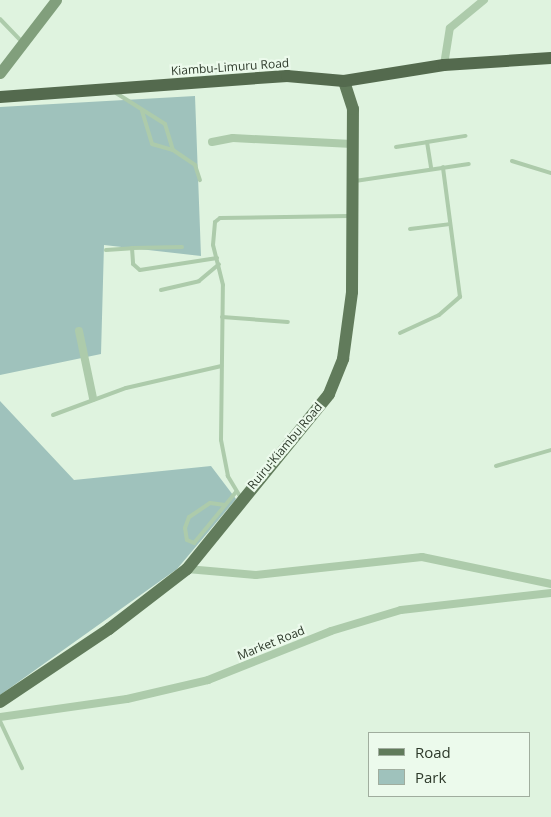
<!DOCTYPE html>
<html>
<head>
<meta charset="utf-8">
<style>
  body { margin:0 }
  #map { position:relative; width:551px; height:817px; overflow:hidden; background:#dff3df; font-family:"Open Sans",sans-serif }
  div>[style] { position:absolute }
  .green>* { inset:0; background:#9fc2bc }
  .service>* { height:4px; margin:-2px; padding:0 2px; transform-origin:2px; border-radius:2px; background:#adcbab }
  .minor>* { height:8px; margin:-4px; padding:0 4px; transform-origin:4px; border-radius:4px; background:#adcbab }
  .secondary>* { height:11px; margin:-5.5px; padding:0 5.5px; transform-origin:5.5px; border-radius:5.5px; background:#819f7c }
  .primary>* { height:12px; margin:-6px; padding:0 6px; transform-origin:6px; border-radius:6px; background:#617b5b }
  .trunk>* { height:12px; margin:-6px; padding:0 6px; transform-origin:6px; border-radius:6px; background:#546a4e }
  span { translate:-50% -50%; white-space:nowrap; text-align:center; line-height:1.15; -webkit-text-stroke:4.5px #ecfaec; paint-order:stroke }
  .street-label { font-size:12px; color:#2d392a }
  .legend { position:absolute; left:368px; top:732px; width:162px; height:65px; box-sizing:border-box; background:#ecfaec; border:1px solid #a0ad9e; margin:0; padding:6px 9px; list-style:none; font-size:15px; color:#2d392a }
  .legend li { display:flex; align-items:center; gap:10px; height:25px }
  .legend b { width:25px; border:1px solid #a0ad9e }
</style>
</head>
<body>
<div id="map">
  <div class="green">
    <i style="clip-path:polygon(195px 96px,201px 256px,104px 245px,101px 354px,0 375px,0 107px)"></i>
    <i style="clip-path:polygon(0 401px,74px 480px,211px 466px,236px 499px,177px 569px,0 695px)"></i>
  </div>
  <div class="service">
    <i style="left:0;top:19px;width:32px;rotate:46deg"></i>
    <i style="left:116px;top:93px;width:58px;rotate:32.3deg"></i>
    <i style="left:165px;top:124px;width:27px;rotate:73deg"></i>
    <i style="left:173px;top:150px;width:27px;rotate:34deg"></i>
    <i style="left:195px;top:165px;width:16px;rotate:72deg"></i>
    <i style="left:142px;top:111px;width:34px;rotate:73deg"></i>
    <i style="left:152px;top:144px;width:22px;rotate:16deg"></i>
    <i style="left:427px;top:142px;width:39px;rotate:-9deg"></i>
    <i style="left:396px;top:147px;width:31px;rotate:-9deg"></i>
    <i style="left:427px;top:142px;width:26px;rotate:81deg"></i>
    <i style="left:512px;top:161px;width:41px;rotate:17.1deg"></i>
    <i style="left:355px;top:181px;width:115px;rotate:-8.5deg"></i>
    <i style="left:410px;top:229px;width:38px;rotate:-7deg"></i>
    <i style="left:132px;top:248px;width:50px;rotate:-1.1deg"></i>
    <i style="left:106px;top:250px;width:26px;rotate:-4deg"></i>
    <i style="left:132px;top:248px;width:16px;rotate:86deg"></i>
    <i style="left:133px;top:264px;width:9px;rotate:41deg"></i>
    <i style="left:140px;top:270px;width:78px;rotate:-8.9deg"></i>
    <i style="left:161px;top:290px;width:39px;rotate:-13deg"></i>
    <i style="left:199px;top:281px;width:26px;rotate:-40deg"></i>
    <i style="left:222px;top:317px;width:66px;rotate:4.3deg"></i>
    <i style="left:400px;top:333px;width:43px;rotate:-24.8deg"></i>
    <i style="left:439px;top:315px;width:28px;rotate:-41deg"></i>
    <i style="left:460px;top:297px;width:131px;rotate:-97.5deg"></i>
    <i style="left:53px;top:415px;width:78px;rotate:-20.3deg"></i>
    <i style="left:126px;top:388px;width:98px;rotate:-13deg"></i>
    <i style="left:496px;top:466px;width:57px;rotate:-16.2deg"></i>
    <i style="left:241px;top:498px;width:26px;rotate:-121deg"></i>
    <i style="left:228px;top:476px;width:37px;rotate:-101deg"></i>
    <i style="left:221px;top:440px;width:155px;rotate:-89.3deg"></i>
    <i style="left:223px;top:285px;width:41px;rotate:-104deg"></i>
    <i style="left:213px;top:245px;width:23px;rotate:-85deg"></i>
    <i style="left:215px;top:222px;width:6px;rotate:-39deg"></i>
    <i style="left:220px;top:218px;width:129px;rotate:-0.9deg"></i>
    <i style="left:225px;top:505px;width:15px;rotate:-172deg"></i>
    <i style="left:210px;top:503px;width:25px;rotate:146deg"></i>
    <i style="left:189px;top:517px;width:12px;rotate:110deg"></i>
    <i style="left:185px;top:528px;width:12px;rotate:81deg"></i>
    <i style="left:187px;top:540px;width:8px;rotate:23deg"></i>
    <i style="left:194px;top:543px;width:66px;rotate:-50.5deg"></i>
    <i style="left:0;top:721px;width:52px;rotate:64.9deg"></i>
  </div>
  <div class="minor">
    <i style="left:444px;top:65px;width:37px;rotate:-81deg"></i>
    <i style="left:450px;top:28px;width:44px;rotate:-39.5deg"></i>
    <i style="left:212px;top:142px;width:21px;rotate:-11deg"></i>
    <i style="left:233px;top:138px;width:119px;rotate:2.9deg"></i>
    <i style="left:79px;top:331px;width:68px;rotate:78.2deg"></i>
    <i style="left:187px;top:569px;width:69px;rotate:5deg"></i>
    <i style="left:256px;top:575px;width:167px;rotate:-6.2deg"></i>
    <i style="left:422px;top:557px;width:132px;rotate:11.8deg"></i>
    <i style="left:0;top:717px;width:128px;rotate:-8.1deg"></i>
    <i style="left:127px;top:699px;width:83px;rotate:-13.2deg"></i>
    <i style="left:208px;top:680px;width:132px;rotate:-21.7deg"></i>
    <i style="left:331px;top:631px;width:73px;rotate:-16.7deg"></i>
    <i style="left:401px;top:610px;width:151px;rotate:-6.5deg"></i>
  </div>
  <div class="secondary">
    <i style="left:0;top:73px;width:92px;rotate:-52.5deg"></i>
  </div>
  <div class="primary">
    <i style="left:0;top:702px;width:131px;rotate:-33.8deg"></i>
    <i style="left:109px;top:629px;width:98px;rotate:-37.6deg"></i>
    <i style="left:187px;top:569px;width:225px;rotate:-50.9deg"></i>
    <i style="left:329px;top:394px;width:38px;rotate:-68deg"></i>
    <i style="left:343px;top:359px;width:68px;rotate:-82.3deg"></i>
    <i style="left:352px;top:292px;width:183px;rotate:-89.7deg"></i>
    <i style="left:353px;top:109px;width:29px;rotate:-108deg"></i>
  </div>
  <div class="trunk">
    <i style="left:0;top:97px;width:288px;rotate:-4.2deg"></i>
    <i style="left:287px;top:76px;width:57px;rotate:5deg"></i>
    <i style="left:344px;top:81px;width:101px;rotate:-9.1deg"></i>
    <i style="left:444px;top:65px;width:107px;rotate:-3.7deg"></i>
  </div>
  <div class="street-label">
    <span style="left:230px;top:67px;rotate:-4deg">Kiambu-Limuru Road</span>
    <span style="left:285px;top:446px;rotate:-50deg">Ruiru-Kiambu Road</span>
    <span style="left:271px;top:643px;rotate:-22deg">Market Road</span>
  </div>
  <ul class="legend">
  <li><b style="height:6px;background:#617b5b"></b>Road</li>
  <li><b style="height:14px;background:#9fc2bc"></b>Park</li>
  </ul>
</div>
</body>
</html>
